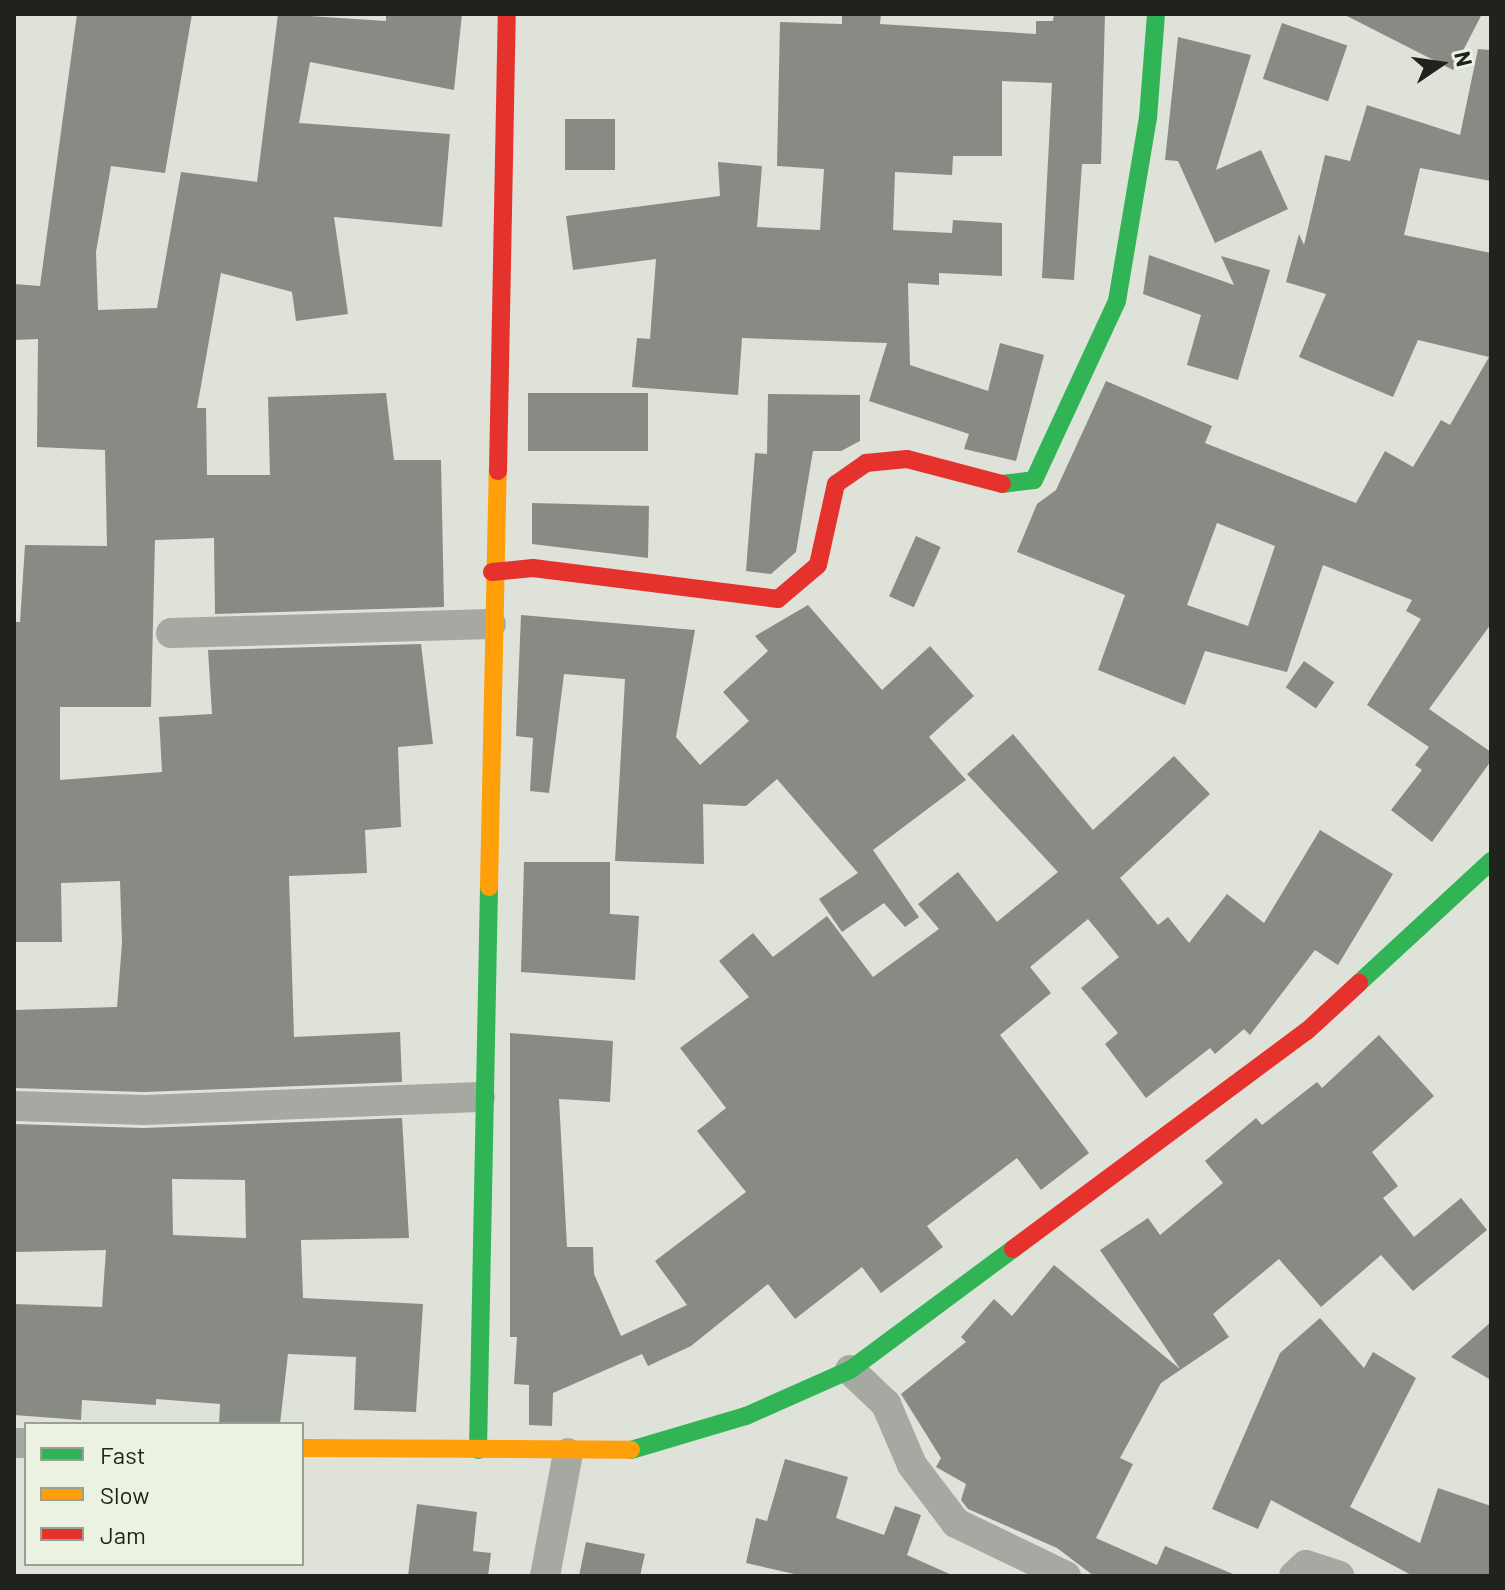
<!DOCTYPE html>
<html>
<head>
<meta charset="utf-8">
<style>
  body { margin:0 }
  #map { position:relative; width:1505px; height:1590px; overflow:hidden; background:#dee2d8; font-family:Barlow,sans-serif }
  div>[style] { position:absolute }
  .building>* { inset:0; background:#888b84; transform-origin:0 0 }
  .street>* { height:30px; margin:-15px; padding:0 15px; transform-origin:15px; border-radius:15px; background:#a6a8a2 }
  .fast>* { height:18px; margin:-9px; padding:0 9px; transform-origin:9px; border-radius:9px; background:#30b455 }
  .slow>* { height:18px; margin:-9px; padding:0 9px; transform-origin:9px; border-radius:9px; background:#ff9f0a }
  .jam>* { height:18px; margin:-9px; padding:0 9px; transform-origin:9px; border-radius:9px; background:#e5322d }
  span { translate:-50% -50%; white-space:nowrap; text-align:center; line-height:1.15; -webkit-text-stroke:8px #ecf2e2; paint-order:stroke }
  .frame { position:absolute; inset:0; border:16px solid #20221d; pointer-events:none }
  .legend { position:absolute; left:24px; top:1422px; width:280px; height:144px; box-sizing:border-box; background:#ecf2e2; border:2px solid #9a9f93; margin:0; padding:10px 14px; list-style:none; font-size:24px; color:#20221d }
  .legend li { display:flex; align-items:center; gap:16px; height:40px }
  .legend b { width:40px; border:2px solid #9a9f93 }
  .north { position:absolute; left:1401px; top:24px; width:80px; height:80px; -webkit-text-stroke:6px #ecf2e2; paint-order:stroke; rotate:77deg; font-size:22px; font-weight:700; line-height:32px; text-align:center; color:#20221d }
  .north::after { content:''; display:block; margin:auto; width:28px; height:36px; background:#20221d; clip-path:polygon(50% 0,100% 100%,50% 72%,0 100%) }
</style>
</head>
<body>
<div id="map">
  <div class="building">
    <i style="clip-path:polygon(77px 14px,192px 14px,165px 173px,111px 166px,96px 252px,98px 310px,157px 308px,181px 172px,257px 182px,278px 14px,386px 21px,386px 14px,462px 14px,454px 90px,310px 62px,299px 123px,450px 134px,442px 227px,334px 217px,348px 314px,296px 321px,292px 292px,221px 273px,197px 408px,206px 408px,207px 475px,270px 475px,268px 397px,386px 393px,394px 460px,441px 460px,444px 607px,215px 614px,214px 538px,155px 540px,151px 707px,60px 707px,60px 780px,162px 772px,159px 717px,212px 714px,208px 650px,421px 644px,433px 744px,398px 747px,401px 827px,365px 830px,367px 873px,289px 876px,294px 1037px,400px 1032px,402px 1082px,144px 1092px,14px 1088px,14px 1010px,117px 1007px,122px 943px,120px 881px,61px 883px,62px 942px,14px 942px,14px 622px,20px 622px,25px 545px,107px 546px,105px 450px,37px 447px,38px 339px,14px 340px,14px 284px,40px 286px)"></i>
    <i style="clip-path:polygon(842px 14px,881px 14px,880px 24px,1036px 34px,1036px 21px,1053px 21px,1054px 14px,1105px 14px,1101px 164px,1082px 164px,1074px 280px,1042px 278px,1052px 83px,1002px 81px,1002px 156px,953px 156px,952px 175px,895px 172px,893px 230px,952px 233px,953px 220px,1002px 223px,1002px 276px,939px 273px,939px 285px,908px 283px,910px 365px,988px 391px,1000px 343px,1044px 355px,1016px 461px,964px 449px,969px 434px,869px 401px,887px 343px,742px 338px,738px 395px,632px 387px,637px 338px,650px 339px,656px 259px,573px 270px,566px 216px,720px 196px,718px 162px,762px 166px,757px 227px,820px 230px,824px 169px,777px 166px,780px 22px,842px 24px)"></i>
    <i style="clip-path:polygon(1343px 14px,1482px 14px,1453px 70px)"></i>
    <i style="left:1282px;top:23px;width:69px;height:59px;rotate:19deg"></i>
    <i style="clip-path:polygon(1178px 37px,1251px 55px,1216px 170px,1261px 150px,1288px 209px,1215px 243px,1178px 161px,1165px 160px)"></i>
    <i style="clip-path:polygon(evenodd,1478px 49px,1491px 50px,1491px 181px,1420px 168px,1404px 235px,1491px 253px,1491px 624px,1429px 709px,1491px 752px,1491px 761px,1432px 842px,1391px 810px,1422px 770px,1415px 765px,1429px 747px,1367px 705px,1421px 619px,1406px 611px,1412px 600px,1323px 565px,1287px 672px,1205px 651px,1185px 705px,1098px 670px,1125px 595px,1017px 552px,1037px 504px,1056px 490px,1106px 381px,1212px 426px,1205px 443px,1356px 503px,1385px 451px,1413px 467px,1441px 420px,1450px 425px,1489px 357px,1418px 340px,1393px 397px,1299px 357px,1326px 294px,1286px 282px,1299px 234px,1304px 245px,1325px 155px,1350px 161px,1367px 105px,1460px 135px,1478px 49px,1217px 523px,1275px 546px,1248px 626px,1187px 605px,1217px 523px)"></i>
    <i style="left:565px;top:119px;width:50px;height:51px"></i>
    <i style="clip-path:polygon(1149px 255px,1234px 285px,1221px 256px,1270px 270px,1238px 380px,1187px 365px,1201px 315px,1143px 294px)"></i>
    <i style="left:528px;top:393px;width:120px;height:58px"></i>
    <i style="clip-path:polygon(768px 394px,860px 395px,860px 441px,841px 451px,813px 451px,796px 552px,771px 574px,746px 571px,755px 453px,767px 454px)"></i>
    <i style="clip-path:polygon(532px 503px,649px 506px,648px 558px,532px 544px)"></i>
    <i style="left:916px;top:536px;width:27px;height:66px;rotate:24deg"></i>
    <i style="clip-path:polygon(808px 605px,882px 690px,930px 646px,974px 696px,929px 737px,966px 780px,873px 850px,919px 917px,905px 927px,884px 903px,842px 932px,819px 899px,858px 873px,777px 779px,746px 806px,703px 804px,704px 864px,615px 861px,625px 679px,564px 674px,549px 793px,530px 791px,533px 738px,516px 736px,521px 615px,695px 630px,676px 737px,700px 765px,749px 721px,723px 692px,768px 651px,755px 636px)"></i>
    <i style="left:1304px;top:661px;width:37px;height:32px;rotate:35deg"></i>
    <i style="clip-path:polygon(1013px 734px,1093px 830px,1174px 756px,1210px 794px,1120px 878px,1158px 925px,1168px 917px,1189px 943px,1227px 894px,1264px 923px,1320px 830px,1393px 874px,1338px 965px,1315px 950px,1250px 1035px,1244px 1029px,1215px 1054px,1210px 1048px,1146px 1098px,1105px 1044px,1118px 1033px,1081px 988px,1119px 957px,1088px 919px,1030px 967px,1051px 993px,1000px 1035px,1089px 1153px,1041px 1190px,1017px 1158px,927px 1226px,943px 1247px,881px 1293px,862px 1267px,795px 1319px,768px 1284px,691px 1346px,648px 1366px,642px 1354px,553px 1393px,552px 1426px,529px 1425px,529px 1385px,514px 1384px,517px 1337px,510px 1337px,510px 1033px,613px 1041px,610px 1102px,559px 1099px,567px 1247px,593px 1247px,594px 1274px,621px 1336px,687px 1305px,655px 1261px,746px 1192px,697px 1131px,726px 1108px,680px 1048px,749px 997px,719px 961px,753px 933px,773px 957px,827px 916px,873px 977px,939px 929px,918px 904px,958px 872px,997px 922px,1058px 872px,967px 774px)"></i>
    <i style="clip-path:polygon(524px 862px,610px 862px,610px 914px,639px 916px,635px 980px,521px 972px)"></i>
    <i style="clip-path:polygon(1379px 1035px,1434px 1096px,1372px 1152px,1398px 1186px,1383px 1198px,1414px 1237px,1461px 1198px,1487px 1230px,1413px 1291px,1381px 1255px,1321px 1307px,1279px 1259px,1213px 1314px,1229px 1337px,1161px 1383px,1120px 1458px,1133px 1464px,1096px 1538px,1157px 1565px,1165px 1546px,1238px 1576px,1094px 1576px,1057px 1548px,968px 1509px,961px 1500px,966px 1484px,936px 1467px,941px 1458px,901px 1394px,966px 1342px,961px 1337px,994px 1299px,1012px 1316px,1054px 1265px,1180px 1369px,1100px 1250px,1148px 1218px,1160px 1235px,1223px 1183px,1205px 1161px,1256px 1118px,1262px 1125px,1317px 1082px,1322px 1088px)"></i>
    <i style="clip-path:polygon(evenodd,402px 1118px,409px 1238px,301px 1240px,303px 1298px,423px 1304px,416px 1412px,354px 1410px,356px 1357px,288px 1354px,280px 1424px,219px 1424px,220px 1404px,156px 1399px,156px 1405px,82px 1400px,81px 1420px,14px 1415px,14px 1304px,102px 1307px,106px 1250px,14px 1252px,14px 1124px,144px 1128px,402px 1118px,172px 1179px,245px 1180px,246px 1238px,173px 1235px,172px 1179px)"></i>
    <i style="clip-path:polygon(1320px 1318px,1364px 1368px,1373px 1352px,1416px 1378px,1350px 1507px,1420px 1543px,1438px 1488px,1491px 1506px,1491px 1576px,1413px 1576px,1271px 1500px,1258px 1529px,1212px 1509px,1280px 1353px)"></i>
    <i style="clip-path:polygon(1491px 1322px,1491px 1380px,1451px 1357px)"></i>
    <i style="clip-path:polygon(785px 1459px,848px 1477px,836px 1518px,884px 1535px,895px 1506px,921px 1515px,907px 1555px,954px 1576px,803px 1576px,746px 1563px,756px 1518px,767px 1521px)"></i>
    <i style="clip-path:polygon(417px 1504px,477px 1512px,473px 1551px,491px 1553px,488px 1576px,408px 1576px)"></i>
    <i style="clip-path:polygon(586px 1542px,645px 1554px,640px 1576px,579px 1576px)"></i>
  </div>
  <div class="street">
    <i style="left:171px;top:633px;width:320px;rotate:-1.6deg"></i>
    <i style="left:14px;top:1106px;width:130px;rotate:1.8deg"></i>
    <i style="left:144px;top:1110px;width:336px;rotate:-2.2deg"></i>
    <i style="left:850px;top:1370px;width:50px;rotate:43.4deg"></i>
    <i style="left:886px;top:1404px;width:66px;rotate:66.9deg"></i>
    <i style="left:912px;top:1465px;width:73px;rotate:52.8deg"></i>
    <i style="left:956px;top:1523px;width:122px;rotate:25.7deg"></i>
    <i style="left:14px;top:1443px;width:12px"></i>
    <i style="left:545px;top:1576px;width:125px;rotate:-79.4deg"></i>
    <i style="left:1294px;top:1576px;width:16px;rotate:-43deg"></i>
    <i style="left:1306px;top:1565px;width:35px;rotate:18deg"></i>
  </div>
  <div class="fast">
    <i style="left:1002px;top:484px;width:32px;rotate:-7deg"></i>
    <i style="left:1034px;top:480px;width:197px;rotate:-65.1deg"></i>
    <i style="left:1117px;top:301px;width:186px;rotate:-80.4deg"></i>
    <i style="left:1148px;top:118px;width:104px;rotate:-85.6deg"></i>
    <i style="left:1359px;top:983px;width:180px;rotate:-42.7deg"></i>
    <i style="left:478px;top:1450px;width:563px;rotate:-88.88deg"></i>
    <i style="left:631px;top:1450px;width:120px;rotate:-16.5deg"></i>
    <i style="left:746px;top:1416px;width:114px;rotate:-23.9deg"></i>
    <i style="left:850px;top:1370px;width:203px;rotate:-36.6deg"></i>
  </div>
  <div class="slow">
    <i style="left:489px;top:887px;width:416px;rotate:-88.8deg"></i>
    <i style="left:302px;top:1448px;width:329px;rotate:0.3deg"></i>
  </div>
  <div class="jam">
    <i style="left:498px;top:471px;width:457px;rotate:-88.9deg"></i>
    <i style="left:492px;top:572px;width:41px;rotate:-5.6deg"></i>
    <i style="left:533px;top:568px;width:247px;rotate:7.2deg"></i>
    <i style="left:778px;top:599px;width:52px;rotate:-40.4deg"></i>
    <i style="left:818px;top:565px;width:83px;rotate:-77.5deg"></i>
    <i style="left:836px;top:484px;width:37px;rotate:-35deg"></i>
    <i style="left:866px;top:463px;width:41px;rotate:-5.6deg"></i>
    <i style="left:907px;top:459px;width:98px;rotate:14.7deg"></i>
    <i style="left:1013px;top:1249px;width:366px;rotate:-36.6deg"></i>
    <i style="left:1307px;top:1031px;width:71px;rotate:-42.7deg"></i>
  </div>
  <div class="frame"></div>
  <ul class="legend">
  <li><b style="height:10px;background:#30b455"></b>Fast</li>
  <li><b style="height:10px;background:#ff9f0a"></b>Slow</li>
  <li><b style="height:10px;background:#e5322d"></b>Jam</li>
  </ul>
  <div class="north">N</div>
</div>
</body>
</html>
